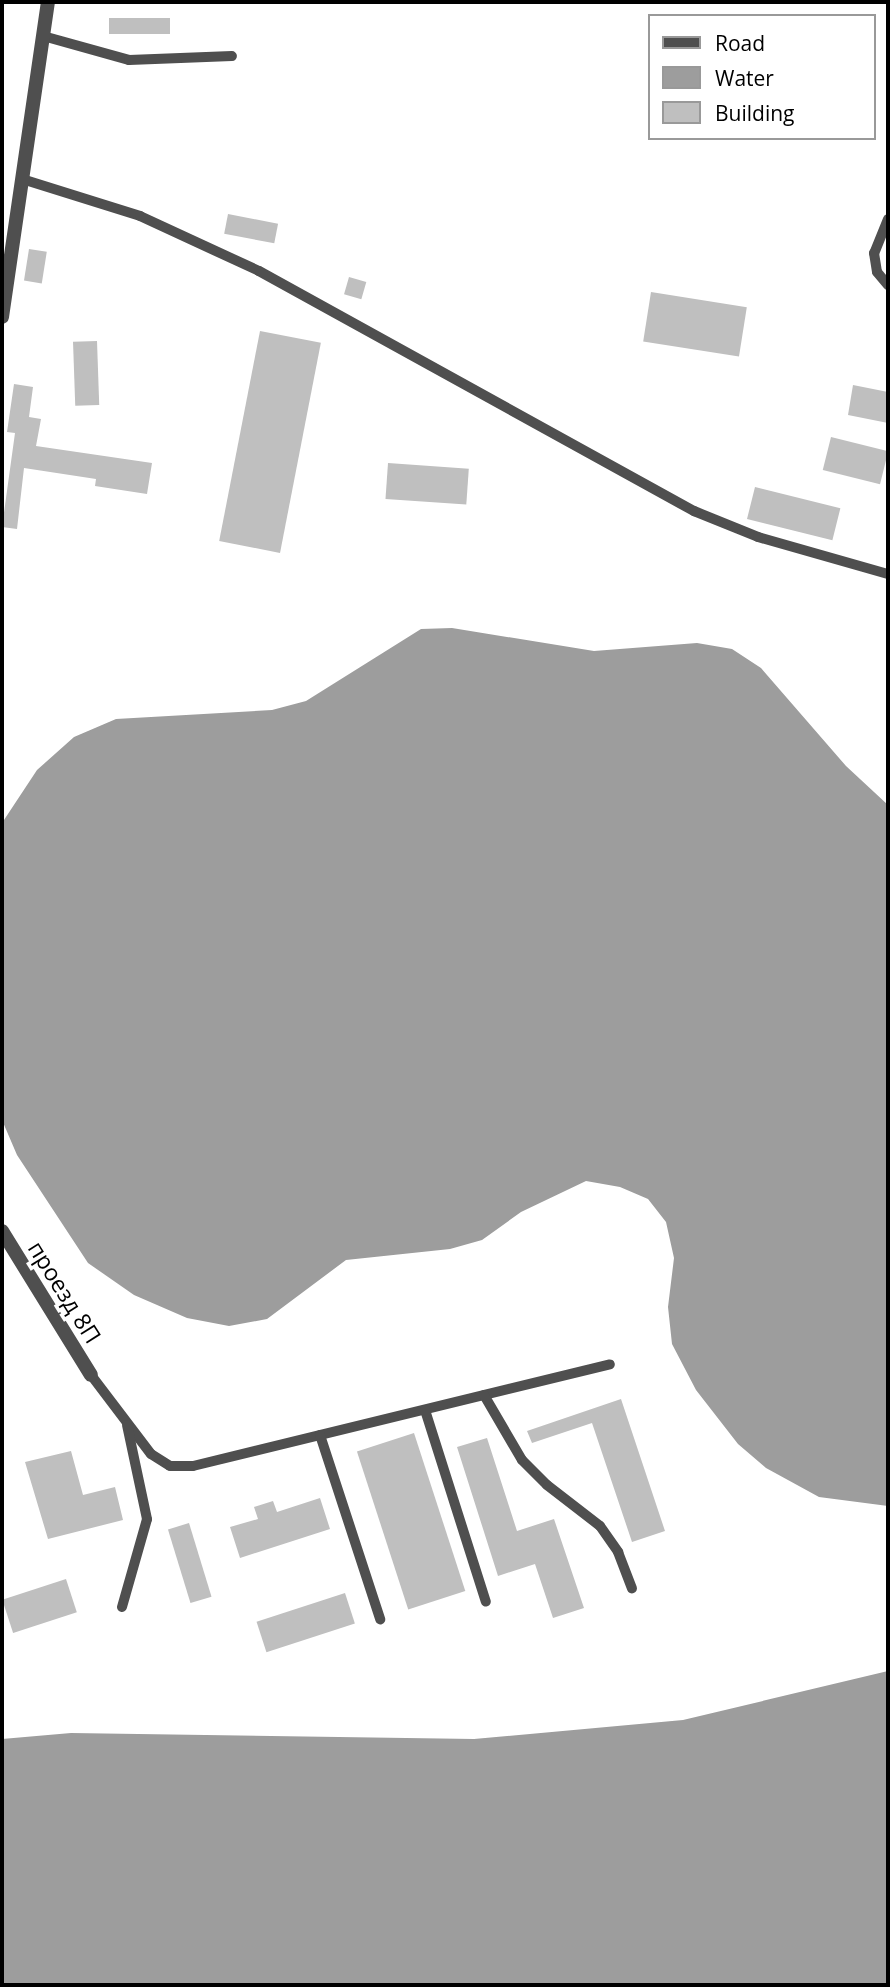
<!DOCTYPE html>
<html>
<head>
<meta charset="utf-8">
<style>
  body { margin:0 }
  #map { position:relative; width:890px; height:1987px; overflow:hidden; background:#fff; font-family:"Open Sans",sans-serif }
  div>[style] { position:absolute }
  .water>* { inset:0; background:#9d9d9d }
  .building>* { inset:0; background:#bfbfbf; transform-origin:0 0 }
  .service>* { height:10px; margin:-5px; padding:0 5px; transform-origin:5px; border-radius:5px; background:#4f4f4f }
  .minor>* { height:14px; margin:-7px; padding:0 7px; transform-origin:7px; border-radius:7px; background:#4f4f4f }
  span { translate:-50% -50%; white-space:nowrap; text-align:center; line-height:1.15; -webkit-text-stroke:7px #fff; paint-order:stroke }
  .street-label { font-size:23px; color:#000 }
  .frame { position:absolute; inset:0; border:4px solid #000; pointer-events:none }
  .legend { position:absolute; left:648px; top:14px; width:228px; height:126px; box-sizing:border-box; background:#fff; border:2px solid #999; margin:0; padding:9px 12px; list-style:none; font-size:21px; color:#000 }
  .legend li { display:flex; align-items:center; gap:14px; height:35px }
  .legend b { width:35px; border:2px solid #999 }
</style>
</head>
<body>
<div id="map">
  <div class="water">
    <i style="clip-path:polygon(452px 628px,594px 651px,697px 643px,732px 649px,761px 668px,846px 766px,888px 805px,888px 1506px,819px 1497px,766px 1468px,738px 1444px,696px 1390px,672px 1344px,668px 1307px,674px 1258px,666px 1222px,648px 1199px,620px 1187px,586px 1181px,521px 1212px,482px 1240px,450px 1249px,346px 1260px,267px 1319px,229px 1326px,187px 1318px,134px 1295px,88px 1263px,17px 1155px,2px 1120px,2px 823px,37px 770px,74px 737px,116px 719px,272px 710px,306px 701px,421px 629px)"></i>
    <i style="clip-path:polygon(888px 1671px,888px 1985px,2px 1985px,2px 1739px,71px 1733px,474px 1739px,683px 1720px)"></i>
  </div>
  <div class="building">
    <i style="left:109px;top:18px;width:61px;height:16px"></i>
    <i style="left:228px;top:214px;width:51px;height:20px;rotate:11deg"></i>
    <i style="left:29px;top:249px;width:18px;height:32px;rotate:9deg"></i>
    <i style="left:349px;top:277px;width:18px;height:18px;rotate:16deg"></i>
    <i style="left:651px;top:292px;width:97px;height:50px;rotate:9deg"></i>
    <i style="left:260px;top:331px;width:62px;height:214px;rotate:11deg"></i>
    <i style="left:97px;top:341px;width:64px;height:24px;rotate:88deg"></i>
    <i style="clip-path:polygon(14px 384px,33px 387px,29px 417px,41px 419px,36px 446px,152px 463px,147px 494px,95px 486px,96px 479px,24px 468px,17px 529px,2px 527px,15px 433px,7px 432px)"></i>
    <i style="clip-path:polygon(853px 385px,888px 392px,888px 423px,848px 415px)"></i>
    <i style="left:831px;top:437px;width:59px;height:34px;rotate:14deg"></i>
    <i style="left:388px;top:463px;width:81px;height:36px;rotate:4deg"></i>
    <i style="left:755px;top:487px;width:88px;height:33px;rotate:14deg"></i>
    <i style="clip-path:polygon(621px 1399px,665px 1531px,632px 1542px,592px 1423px,532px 1443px,527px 1431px)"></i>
    <i style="left:414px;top:1433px;width:166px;height:60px;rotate:72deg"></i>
    <i style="clip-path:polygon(487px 1438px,517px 1531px,554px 1519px,584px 1608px,553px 1618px,535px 1564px,498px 1576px,457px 1447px)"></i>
    <i style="clip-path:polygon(71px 1451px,83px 1495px,115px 1487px,123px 1520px,48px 1539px,25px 1462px)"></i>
    <i style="clip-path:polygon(320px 1498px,330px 1529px,240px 1558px,230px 1527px,258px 1519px,254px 1507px,273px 1501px,277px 1512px)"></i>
    <i style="left:189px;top:1523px;width:77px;height:22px;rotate:73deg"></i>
    <i style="left:66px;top:1579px;width:35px;height:67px;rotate:72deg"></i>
    <i style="left:345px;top:1593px;width:32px;height:93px;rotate:72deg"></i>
  </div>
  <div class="service">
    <i style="left:43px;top:36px;width:89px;rotate:15.6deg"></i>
    <i style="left:129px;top:60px;width:103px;rotate:-2.2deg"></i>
    <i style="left:22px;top:179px;width:124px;rotate:17.4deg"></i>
    <i style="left:140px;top:216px;width:131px;rotate:24.8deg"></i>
    <i style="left:259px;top:271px;width:497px;rotate:28.9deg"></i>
    <i style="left:694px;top:511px;width:69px;rotate:22.1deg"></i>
    <i style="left:758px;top:537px;width:135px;rotate:15.9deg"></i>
    <i style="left:888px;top:219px;width:37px;rotate:112deg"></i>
    <i style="left:874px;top:253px;width:19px;rotate:81deg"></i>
    <i style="left:877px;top:272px;width:17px;rotate:50deg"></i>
    <i style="left:91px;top:1375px;width:99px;rotate:52.8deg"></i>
    <i style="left:151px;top:1454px;width:22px;rotate:32deg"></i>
    <i style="left:170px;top:1466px;width:23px"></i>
    <i style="left:193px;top:1466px;width:429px;rotate:-13.7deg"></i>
    <i style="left:484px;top:1395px;width:75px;rotate:59.7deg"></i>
    <i style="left:522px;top:1460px;width:35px;rotate:45deg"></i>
    <i style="left:547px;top:1485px;width:67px;rotate:37.7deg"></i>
    <i style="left:600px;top:1526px;width:32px;rotate:55deg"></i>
    <i style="left:618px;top:1552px;width:39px;rotate:69deg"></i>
    <i style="left:425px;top:1410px;width:201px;rotate:72.4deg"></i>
    <i style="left:320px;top:1435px;width:194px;rotate:71.9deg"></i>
    <i style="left:122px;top:1607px;width:91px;rotate:-74.1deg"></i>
    <i style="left:147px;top:1519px;width:96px;rotate:-102deg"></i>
  </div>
  <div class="minor">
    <i style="left:2px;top:317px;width:318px;rotate:-81.7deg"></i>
    <i style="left:2px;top:1231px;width:169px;rotate:58.3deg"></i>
  </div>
  <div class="street-label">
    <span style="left:65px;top:1292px;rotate:58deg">проезд 8П</span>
  </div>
  <div class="frame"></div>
  <ul class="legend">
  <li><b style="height:9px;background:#4f4f4f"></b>Road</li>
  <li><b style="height:19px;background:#9d9d9d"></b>Water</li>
  <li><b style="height:19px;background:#bfbfbf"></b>Building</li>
  </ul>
</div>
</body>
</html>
